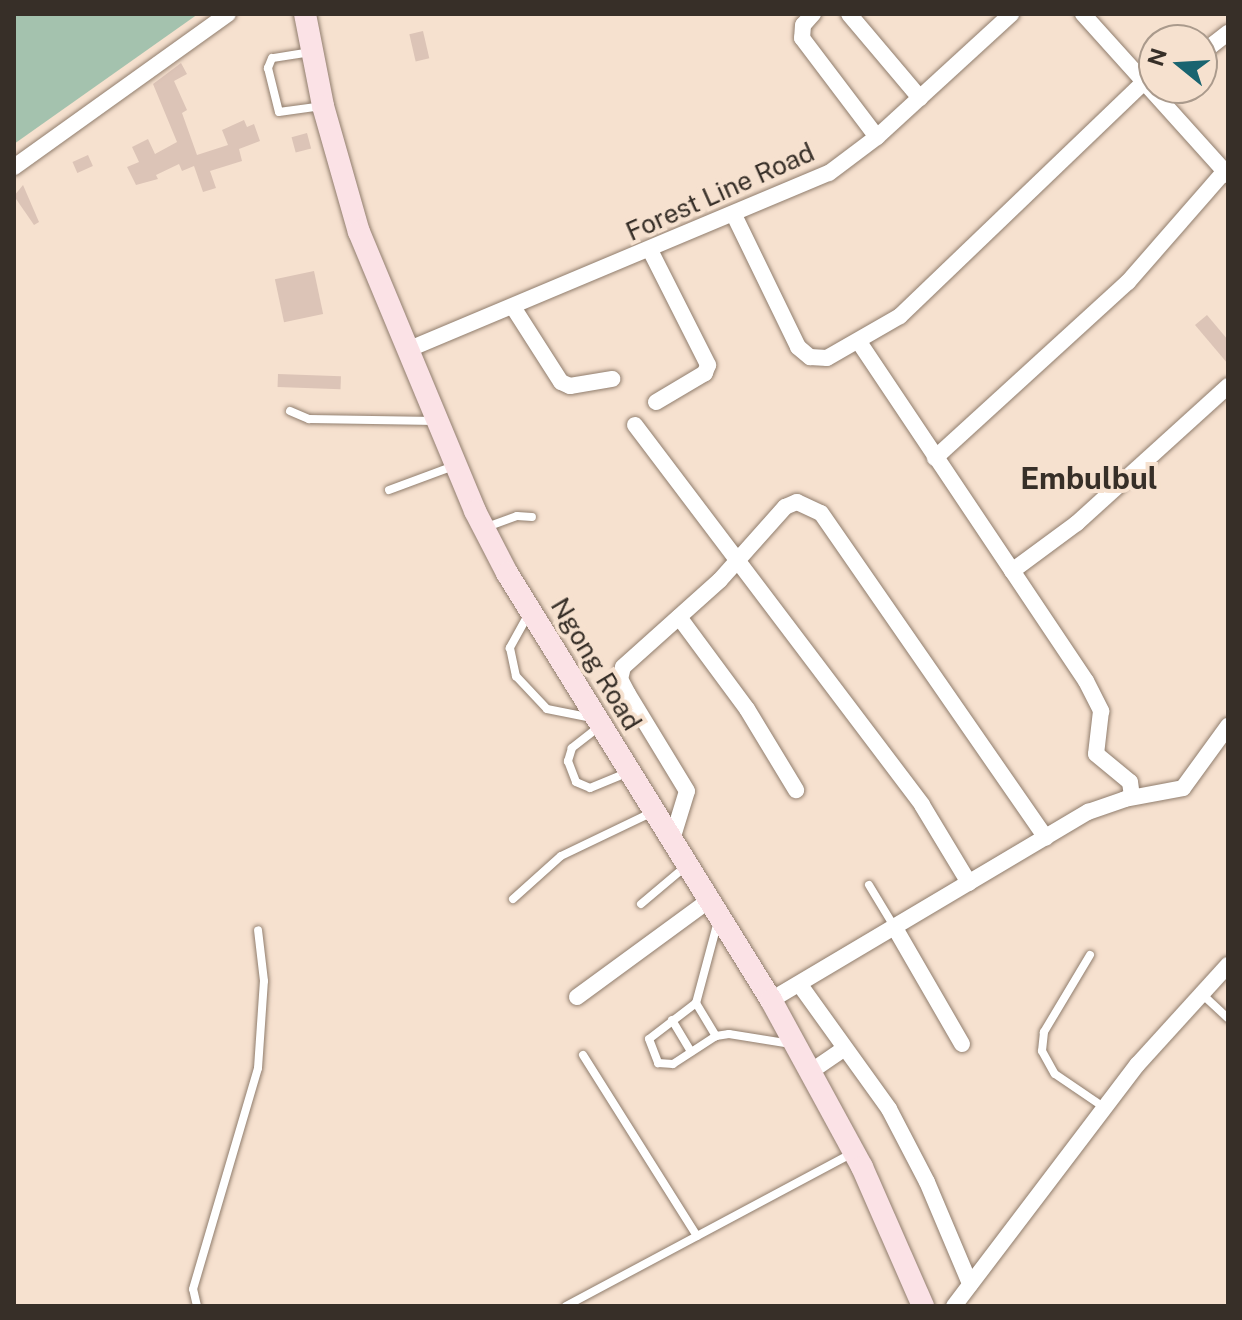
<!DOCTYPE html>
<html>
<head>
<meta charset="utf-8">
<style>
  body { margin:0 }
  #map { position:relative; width:1242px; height:1320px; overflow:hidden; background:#f6e1cf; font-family:"Public Sans",sans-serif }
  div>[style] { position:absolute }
  .green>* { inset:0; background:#a4c2ae }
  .building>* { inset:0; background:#dcc4b7; transform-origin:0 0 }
  .roads { filter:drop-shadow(0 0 2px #907d6d) drop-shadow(0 0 2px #907d6d) }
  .service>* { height:8px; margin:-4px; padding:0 4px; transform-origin:4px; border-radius:4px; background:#fff }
  .minor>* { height:16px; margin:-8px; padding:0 8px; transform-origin:8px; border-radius:8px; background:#fff }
  .secondary>* { height:22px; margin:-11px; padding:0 11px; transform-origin:11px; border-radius:11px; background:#fbe2e6 }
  span { translate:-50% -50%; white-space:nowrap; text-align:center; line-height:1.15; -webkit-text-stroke:8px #f6e1cf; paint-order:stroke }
  .street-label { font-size:26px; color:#372f28 }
  .quarter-label { font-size:30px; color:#372f28; font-weight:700 }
  .frame { position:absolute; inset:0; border:16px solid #372f28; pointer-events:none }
  .north { position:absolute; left:1138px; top:24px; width:80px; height:80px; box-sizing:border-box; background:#f6e1cf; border:2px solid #aa9a8c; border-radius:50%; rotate:288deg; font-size:22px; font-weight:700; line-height:32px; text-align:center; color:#372f28 }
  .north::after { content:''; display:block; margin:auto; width:28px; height:36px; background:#196470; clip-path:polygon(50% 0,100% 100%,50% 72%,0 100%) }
</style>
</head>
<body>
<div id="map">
  <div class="green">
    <i style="clip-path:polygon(14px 14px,198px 14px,14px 144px)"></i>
  </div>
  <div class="building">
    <i style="left:423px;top:31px;width:28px;height:14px;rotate:77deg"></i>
    <i style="clip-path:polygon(181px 63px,187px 74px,174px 81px,187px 110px,182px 113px,197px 155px,228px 145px,222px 130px,244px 120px,247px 127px,254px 124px,260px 141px,239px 149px,242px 161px,210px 171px,216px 188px,203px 192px,194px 166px,182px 171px,179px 164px,156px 175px,158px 179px,136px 185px,127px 167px,139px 162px,132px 147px,148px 139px,155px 154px,177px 142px,153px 84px)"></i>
    <i style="left:307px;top:133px;width:16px;height:16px;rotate:75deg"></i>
    <i style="left:88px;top:155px;width:12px;height:17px;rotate:66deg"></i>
    <i style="clip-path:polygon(23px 185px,39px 222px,34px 225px,14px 196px)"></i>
    <i style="left:314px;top:271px;width:44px;height:40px;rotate:78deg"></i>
    <i style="clip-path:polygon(1207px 315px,1228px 340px,1228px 364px,1195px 325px)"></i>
    <i style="left:278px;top:374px;width:63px;height:13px;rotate:2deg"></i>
  </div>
  <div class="roads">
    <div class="service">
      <i style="left:311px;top:52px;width:39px;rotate:171deg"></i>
      <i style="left:272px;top:58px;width:11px;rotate:112deg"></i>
      <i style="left:268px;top:68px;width:45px;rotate:76deg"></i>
      <i style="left:279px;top:112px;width:43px;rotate:-7.9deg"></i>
      <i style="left:290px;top:411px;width:21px;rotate:23deg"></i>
      <i style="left:309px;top:419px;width:127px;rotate:0.9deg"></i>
      <i style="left:389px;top:490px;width:69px;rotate:-20.3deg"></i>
      <i style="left:484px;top:528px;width:35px;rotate:-20deg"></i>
      <i style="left:517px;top:516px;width:15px;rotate:4deg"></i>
      <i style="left:528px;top:615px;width:38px;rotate:119deg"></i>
      <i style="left:510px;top:648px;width:29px;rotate:78deg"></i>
      <i style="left:516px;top:676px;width:45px;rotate:46.8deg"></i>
      <i style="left:547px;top:709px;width:46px;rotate:11.3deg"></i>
      <i style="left:600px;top:726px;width:36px;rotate:142deg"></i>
      <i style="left:572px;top:748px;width:14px;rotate:107deg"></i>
      <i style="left:568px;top:761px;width:22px;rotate:69deg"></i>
      <i style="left:576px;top:782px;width:15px;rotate:23deg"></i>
      <i style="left:590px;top:788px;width:42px;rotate:-22.3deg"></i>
      <i style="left:869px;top:885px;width:50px;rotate:58.8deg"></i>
      <i style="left:513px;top:899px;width:64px;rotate:-41.9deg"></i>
      <i style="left:561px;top:856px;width:102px;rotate:-25.6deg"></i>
      <i style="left:641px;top:904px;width:57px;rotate:-40.1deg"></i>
      <i style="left:718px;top:921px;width:85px;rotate:105deg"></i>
      <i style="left:696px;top:1003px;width:59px;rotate:142.5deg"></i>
      <i style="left:649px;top:1039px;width:26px;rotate:69deg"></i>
      <i style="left:658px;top:1063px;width:15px;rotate:4deg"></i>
      <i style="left:673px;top:1064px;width:51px;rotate:-33.1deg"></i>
      <i style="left:716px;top:1036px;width:13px;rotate:-9deg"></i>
      <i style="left:729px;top:1034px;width:63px;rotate:9.2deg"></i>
      <i style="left:1090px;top:955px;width:90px;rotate:120.9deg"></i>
      <i style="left:1044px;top:1032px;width:19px;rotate:96deg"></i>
      <i style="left:1042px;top:1051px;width:26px;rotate:61deg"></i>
      <i style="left:1055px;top:1074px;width:60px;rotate:34.2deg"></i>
      <i style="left:1203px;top:995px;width:34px;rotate:43deg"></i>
      <i style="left:696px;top:1003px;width:39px;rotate:59deg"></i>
      <i style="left:672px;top:1020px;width:37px;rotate:59deg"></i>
      <i style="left:583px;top:1055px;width:214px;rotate:57.8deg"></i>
      <i style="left:197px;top:1306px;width:17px;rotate:-103deg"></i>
      <i style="left:193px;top:1289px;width:230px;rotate:-73.6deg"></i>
      <i style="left:258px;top:1068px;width:87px;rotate:-86.1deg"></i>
      <i style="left:264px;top:981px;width:51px;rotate:-96.7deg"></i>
      <i style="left:566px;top:1306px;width:323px;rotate:-28.1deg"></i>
    </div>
    <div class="minor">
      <i style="left:813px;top:14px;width:15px;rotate:132deg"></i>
      <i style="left:803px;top:25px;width:13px;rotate:94deg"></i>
      <i style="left:802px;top:38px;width:124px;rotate:52.9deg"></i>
      <i style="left:849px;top:14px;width:110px;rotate:49.8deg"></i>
      <i style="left:1083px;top:14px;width:217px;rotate:48deg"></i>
      <i style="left:1202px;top:53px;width:33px;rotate:-38deg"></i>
      <i style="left:14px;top:167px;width:263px;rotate:-35.6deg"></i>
      <i style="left:734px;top:215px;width:147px;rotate:64.1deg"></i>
      <i style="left:798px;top:347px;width:16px;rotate:40deg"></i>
      <i style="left:810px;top:357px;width:17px;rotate:3deg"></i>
      <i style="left:827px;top:358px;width:84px;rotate:-29.9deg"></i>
      <i style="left:900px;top:316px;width:338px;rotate:-43.8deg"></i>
      <i style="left:650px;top:250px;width:129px;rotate:63.2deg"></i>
      <i style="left:708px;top:365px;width:9px;rotate:111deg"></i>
      <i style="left:705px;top:373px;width:57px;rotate:149.4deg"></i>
      <i style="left:513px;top:307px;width:89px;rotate:57.4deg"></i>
      <i style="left:561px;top:382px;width:10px;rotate:24deg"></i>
      <i style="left:570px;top:386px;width:43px;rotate:-9.5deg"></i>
      <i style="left:859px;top:342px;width:408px;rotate:56.2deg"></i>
      <i style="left:1086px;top:681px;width:34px;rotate:63deg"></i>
      <i style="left:1101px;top:711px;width:43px;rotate:96.6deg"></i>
      <i style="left:1096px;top:754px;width:44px;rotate:39.5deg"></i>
      <i style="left:1130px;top:782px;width:15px;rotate:82deg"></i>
      <i style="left:407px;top:350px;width:458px;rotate:-22.8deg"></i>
      <i style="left:829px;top:173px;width:60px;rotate:-36.9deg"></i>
      <i style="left:877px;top:137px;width:182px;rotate:-42.5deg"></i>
      <i style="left:635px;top:425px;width:476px;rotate:52.9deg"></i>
      <i style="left:922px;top:805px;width:91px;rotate:58.9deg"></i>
      <i style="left:935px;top:458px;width:261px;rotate:-42.4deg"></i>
      <i style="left:1128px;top:282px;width:146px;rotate:-48.9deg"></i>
      <i style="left:1012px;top:571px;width:81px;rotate:-36.4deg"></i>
      <i style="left:1077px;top:523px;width:204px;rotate:-42.2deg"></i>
      <i style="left:679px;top:617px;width:114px;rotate:53.5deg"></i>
      <i style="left:747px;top:709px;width:95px;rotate:58.8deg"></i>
      <i style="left:671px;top:843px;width:54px;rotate:-72.9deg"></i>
      <i style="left:687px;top:791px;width:114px;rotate:-121.3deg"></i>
      <i style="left:628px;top:694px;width:17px;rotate:-118deg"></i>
      <i style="left:620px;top:679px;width:12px;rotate:-76deg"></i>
      <i style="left:623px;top:667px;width:130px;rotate:-41.9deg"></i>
      <i style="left:720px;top:580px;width:98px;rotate:-48.3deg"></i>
      <i style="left:785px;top:507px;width:13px;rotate:-23deg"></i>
      <i style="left:797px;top:502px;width:26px;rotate:25deg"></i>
      <i style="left:821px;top:513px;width:395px;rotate:55.3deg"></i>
      <i style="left:895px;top:928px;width:134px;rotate:60deg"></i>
      <i style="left:800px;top:985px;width:153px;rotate:54.3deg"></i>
      <i style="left:889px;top:1109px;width:82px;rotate:62.5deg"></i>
      <i style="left:927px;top:1182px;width:111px;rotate:67.1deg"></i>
      <i style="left:577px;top:997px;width:161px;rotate:-36.2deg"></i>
      <i style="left:771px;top:1000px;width:369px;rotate:-30.7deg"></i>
      <i style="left:1088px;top:812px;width:39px;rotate:-19deg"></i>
      <i style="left:1125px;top:799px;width:59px;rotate:-10.7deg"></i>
      <i style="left:1183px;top:788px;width:77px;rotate:-54deg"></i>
      <i style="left:810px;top:1072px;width:42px;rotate:-34.4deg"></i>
      <i style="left:954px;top:1306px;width:304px;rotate:-52.8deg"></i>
      <i style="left:1138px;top:1064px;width:134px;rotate:-47.7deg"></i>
    </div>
    <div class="secondary">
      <i style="left:305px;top:14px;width:94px;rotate:78.9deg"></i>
      <i style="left:323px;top:106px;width:131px;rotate:74.1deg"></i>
      <i style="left:359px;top:232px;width:302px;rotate:67.4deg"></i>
      <i style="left:475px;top:511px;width:70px;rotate:62.7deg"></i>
      <i style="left:507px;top:573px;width:502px;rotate:58.27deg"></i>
      <i style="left:771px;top:1000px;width:190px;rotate:61.4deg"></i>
      <i style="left:862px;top:1167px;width:152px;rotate:66.3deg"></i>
    </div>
  </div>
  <div class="street-label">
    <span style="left:720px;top:192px;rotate:-24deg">Forest Line Road</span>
    <span style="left:596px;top:664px;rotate:59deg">Ngong Road</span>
  </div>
  <div class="quarter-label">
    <span style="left:1089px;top:478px">Embulbul</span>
  </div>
  <div class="frame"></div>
  <div class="north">N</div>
</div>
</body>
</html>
